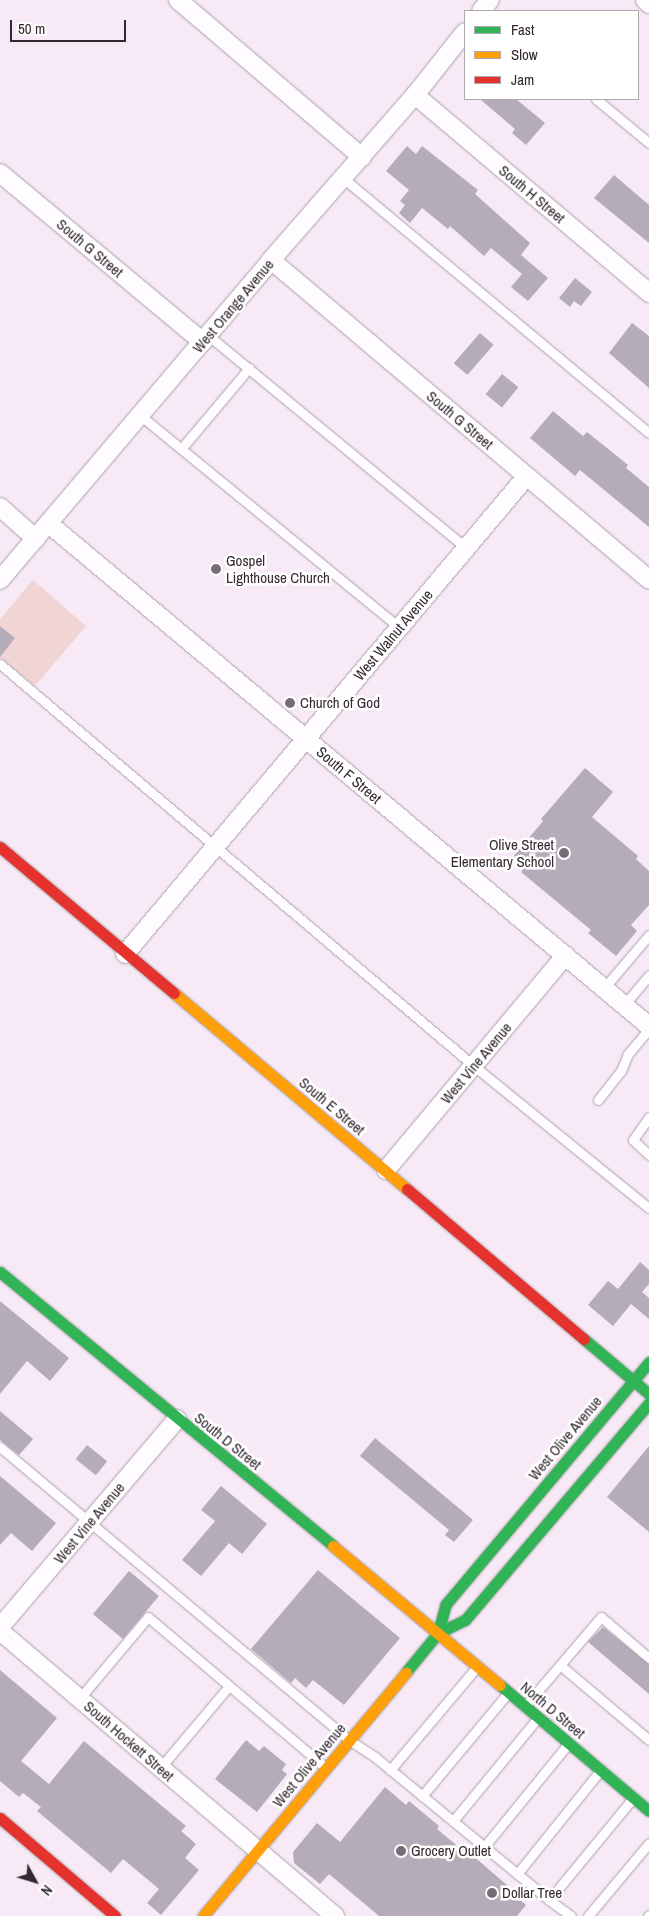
<!DOCTYPE html>
<html>
<head>
<meta charset="utf-8">
<style>
  body { margin:0 }
  #map { position:relative; width:649px; height:1916px; overflow:hidden; background:#f7eaf6; font-family:"Archivo Narrow",sans-serif }
  div>[style] { position:absolute }
  .green>* { inset:0; background:#f1d4d4 }
  .building>* { inset:0; background:#b4acb8; transform-origin:0 0 }
  .roads { filter:drop-shadow(0 0 1px #aaa0a9) drop-shadow(0 0 1px #aaa0a9) }
  .lane>* { height:9px; margin:-4.5px; padding:0 4.5px; transform-origin:4.5px; border-radius:4.5px; background:#fefcfe }
  .street>* { height:18px; margin:-9px; padding:0 9px; transform-origin:9px; border-radius:9px; background:#fefcfe }
  .fast>* { height:11px; margin:-5.5px; padding:0 5.5px; transform-origin:5.5px; border-radius:5.5px; background:#30b455 }
  .slow>* { height:11px; margin:-5.5px; padding:0 5.5px; transform-origin:5.5px; border-radius:5.5px; background:#ff9f0a }
  .jam>* { height:11px; margin:-5.5px; padding:0 5.5px; transform-origin:5.5px; border-radius:5.5px; background:#e5322d }
  .dots>* { width:14px; height:14px; translate:-50% -50%; box-sizing:border-box; border:2px solid #fff; border-radius:50% }
  span { translate:-50% -50%; white-space:nowrap; text-align:center; line-height:1.15; -webkit-text-stroke:5px #fff; paint-order:stroke }
  .street-label { font-size:15px; color:#332931 }
  .poi-label { font-size:15px; color:#332931 }
  .left { translate:0 -50%; text-align:left }
  .right { translate:-100% -50%; text-align:right }
  .legend { position:absolute; left:464px; top:10px; width:175px; height:90px; box-sizing:border-box; background:#fff; border:1px solid #ada9ad; margin:0; padding:6px 9px; list-style:none; font-size:15px; color:#332931 }
  .legend li { display:flex; align-items:center; gap:10px; height:25px }
  .legend b { width:25px; border:1px solid #ada9ad }
  .north { position:absolute; left:10px; top:1856px; width:50px; height:50px; -webkit-text-stroke:4px #fff; paint-order:stroke; rotate:129deg; font-size:14px; font-weight:700; line-height:20px; text-align:center; color:#332931 }
  .north::after { content:''; display:block; margin:auto; width:18px; height:22px; background:#332931; clip-path:polygon(50% 0,100% 100%,50% 72%,0 100%) }
  .scale { position:absolute; left:10px; top:20px; width:116px; height:22px; box-sizing:border-box; border:2px solid #332931; border-top:0; padding-left:6px; font-size:15px; line-height:18px; white-space:nowrap; color:#332931; -webkit-text-stroke:4px #fff; paint-order:stroke }
</style>
</head>
<body>
<div id="map">
  <div class="green">
    <i style="clip-path:polygon(33px 580px,86px 626px,35px 686px,0 657px,0 619px)"></i>
  </div>
  <div class="building">
    <i style="clip-path:polygon(480px 99px,516px 99px,545px 123px,526px 145px,512px 133px,515px 129px)"></i>
    <i style="clip-path:polygon(407px 146px,416px 154px,422px 146px,478px 190px,475px 194px,530px 243px,521px 255px,548px 278px,528px 301px,511px 287px,522px 274px,491px 248px,484px 256px,450px 226px,448px 229px,422px 208px,410px 223px,399px 213px,405px 205px,400px 201px,409px 190px,386px 171px)"></i>
    <i style="clip-path:polygon(614px 175px,649px 205px,649px 243px,594px 198px)"></i>
    <i style="clip-path:polygon(575px 278px,592px 292px,581px 306px,574px 301px,570px 307px,559px 298px)"></i>
    <i style="clip-path:polygon(632px 323px,649px 336px,649px 388px,609px 353px)"></i>
    <i style="left:480px;top:333px;width:18px;height:40px;rotate:41deg"></i>
    <i style="left:502px;top:374px;width:21px;height:26px;rotate:39deg"></i>
    <i style="clip-path:polygon(553px 411px,583px 436px,587px 432px,612px 452px,628px 465px,626px 468px,649px 487px,649px 527px,580px 470px,575px 476px,530px 438px)"></i>
    <i style="clip-path:polygon(0 626px,15px 638px,0 657px)"></i>
    <i style="clip-path:polygon(585px 768px,613px 792px,592px 817px,638px 856px,636px 859px,649px 871px,649px 905px,631px 925px,637px 931px,616px 956px,588px 933px,591px 930px,521px 872px,525px 867px,513px 857px,543px 821px,541px 819px)"></i>
    <i style="clip-path:polygon(640px 1262px,649px 1270px,649px 1284px,642px 1292px,649px 1298px,649px 1319px,631px 1304px,613px 1326px,588px 1305px,608px 1281px,618px 1289px)"></i>
    <i style="clip-path:polygon(0 1301px,69px 1358px,50px 1381px,27px 1361px,0 1394px)"></i>
    <i style="clip-path:polygon(0 1411px,33px 1439px,19px 1455px,0 1440px)"></i>
    <i style="clip-path:polygon(375px 1438px,473px 1520px,454px 1542px,445px 1535px,449px 1530px,360px 1456px)"></i>
    <i style="left:87px;top:1445px;width:26px;height:18px;rotate:39deg"></i>
    <i style="clip-path:polygon(649px 1446px,649px 1532px,607px 1497px)"></i>
    <i style="clip-path:polygon(0 1476px,56px 1523px,32px 1551px,11px 1533px,0 1545px)"></i>
    <i style="clip-path:polygon(221px 1486px,267px 1524px,242px 1554px,229px 1543px,201px 1576px,182px 1560px,215px 1521px,201px 1510px)"></i>
    <i style="clip-path:polygon(318px 1570px,400px 1638px,344px 1705px,313px 1680px,306px 1688px,295px 1678px,291px 1683px,251px 1649px)"></i>
    <i style="left:129px;top:1571px;width:39px;height:56px;rotate:40deg"></i>
    <i style="clip-path:polygon(603px 1627px,649px 1664px,649px 1694px,588px 1642px)"></i>
    <i style="clip-path:polygon(0 1670px,57px 1718px,21px 1761px,49px 1784px,84px 1741px,186px 1826px,181px 1831px,196px 1844px,185px 1858px,199px 1870px,161px 1915px,147px 1903px,159px 1889px,123px 1859px,111px 1873px,37px 1811px,41px 1807px,23px 1793px,19px 1797px,0 1781px)"></i>
    <i style="clip-path:polygon(246px 1740px,259px 1751px,264px 1746px,286px 1764px,282px 1770px,287px 1774px,257px 1812px,215px 1779px)"></i>
    <i style="clip-path:polygon(385px 1787px,406px 1805px,409px 1801px,439px 1826px,437px 1829px,461px 1849px,463px 1847px,515px 1892px,513px 1894px,526px 1905px,517px 1916px,379px 1916px,329px 1874px,320px 1884px,294px 1863px,293px 1852px,317px 1823px,340px 1842px)"></i>
  </div>
  <div class="roads">
    <div class="lane">
      <i style="left:596px;top:99px;width:69px;rotate:39.7deg"></i>
      <i style="left:343px;top:178px;width:398px;rotate:39.8deg"></i>
      <i style="left:209px;top:336px;width:333px;rotate:39.5deg"></i>
      <i style="left:141px;top:416px;width:333px;rotate:39.3deg"></i>
      <i style="left:181px;top:449px;width:106px;rotate:-50deg"></i>
      <i style="left:0;top:664px;width:622px;rotate:40.3deg"></i>
      <i style="left:474px;top:1066px;width:225px;rotate:39.1deg"></i>
      <i style="left:604px;top:988px;width:70px;rotate:-49.7deg"></i>
      <i style="left:624px;top:1005px;width:39px;rotate:-50deg"></i>
      <i style="left:598px;top:1100px;width:37px;rotate:-52deg"></i>
      <i style="left:621px;top:1071px;width:18px;rotate:-68deg"></i>
      <i style="left:628px;top:1054px;width:33px;rotate:-50deg"></i>
      <i style="left:649px;top:1117px;width:28px;rotate:125deg"></i>
      <i style="left:633px;top:1140px;width:22px;rotate:43deg"></i>
      <i style="left:0;top:1447px;width:456px;rotate:40deg"></i>
      <i style="left:349px;top:1740px;width:31px;rotate:33deg"></i>
      <i style="left:375px;top:1757px;width:225px;rotate:39.4deg"></i>
      <i style="left:549px;top:1900px;width:27px;rotate:36deg"></i>
      <i style="left:560px;top:1665px;width:116px;rotate:40.1deg"></i>
      <i style="left:79px;top:1699px;width:107px;rotate:-49.9deg"></i>
      <i style="left:148px;top:1617px;width:231px;rotate:40.3deg"></i>
      <i style="left:525px;top:1706px;width:117px;rotate:-49.5deg"></i>
      <i style="left:601px;top:1617px;width:63px;rotate:40.5deg"></i>
      <i style="left:160px;top:1768px;width:107px;rotate:-49.9deg"></i>
      <i style="left:390px;top:1770px;width:133px;rotate:-49.9deg"></i>
      <i style="left:422px;top:1796px;width:133px;rotate:-50.2deg"></i>
      <i style="left:453px;top:1821px;width:131px;rotate:-50.6deg"></i>
      <i style="left:484px;top:1847px;width:133px;rotate:-50.8deg"></i>
      <i style="left:517px;top:1874px;width:131px;rotate:-51.2deg"></i>
      <i style="left:549px;top:1900px;width:132px;rotate:-50.5deg"></i>
      <i style="left:588px;top:1916px;width:95px;rotate:-50.1deg"></i>
      <i style="left:648px;top:1916px;width:1px;rotate:-45deg"></i>
    </div>
    <div class="street">
      <i style="left:178px;top:0;width:242px;rotate:40.5deg"></i>
      <i style="left:645px;top:0;width:6px;rotate:45deg"></i>
      <i style="left:481px;top:11px;width:14px;rotate:-51deg"></i>
      <i style="left:415px;top:95px;width:307px;rotate:40.2deg"></i>
      <i style="left:0;top:173px;width:264px;rotate:39.8deg"></i>
      <i style="left:271px;top:260px;width:495px;rotate:40.2deg"></i>
      <i style="left:0;top:507px;width:48px;rotate:41.6deg"></i>
      <i style="left:48px;top:523px;width:784px;rotate:39.93deg"></i>
      <i style="left:0;top:580px;width:419px;rotate:-49.7deg"></i>
      <i style="left:271px;top:260px;width:219px;rotate:-48.9deg"></i>
      <i style="left:415px;top:95px;width:80px;rotate:-51.6deg"></i>
      <i style="left:125px;top:954px;width:623px;rotate:-49.95deg"></i>
      <i style="left:386px;top:1170px;width:280px;rotate:-50.1deg"></i>
      <i style="left:0;top:1627px;width:273px;rotate:-49.6deg"></i>
      <i style="left:0;top:1631px;width:440px;rotate:40.4deg"></i>
    </div>
    <div class="fast">
      <i style="left:0;top:1272px;width:431px;rotate:39.4deg"></i>
      <i style="left:584px;top:1339px;width:85px;rotate:40.2deg"></i>
      <i style="left:438px;top:1633px;width:30px;rotate:-26deg"></i>
      <i style="left:465px;top:1620px;width:285px;rotate:-49.7deg"></i>
      <i style="left:406px;top:1672px;width:50px;rotate:-50.6deg"></i>
      <i style="left:438px;top:1633px;width:30px;rotate:-75deg"></i>
      <i style="left:446px;top:1604px;width:316px;rotate:-50deg"></i>
      <i style="left:500px;top:1685px;width:195px;rotate:40.2deg"></i>
    </div>
    <div class="slow">
      <i style="left:174px;top:993px;width:304px;rotate:40.1deg"></i>
      <i style="left:333px;top:1546px;width:217px;rotate:39.8deg"></i>
      <i style="left:203px;top:1916px;width:317px;rotate:-50.2deg"></i>
    </div>
    <div class="jam">
      <i style="left:0;top:847px;width:227px;rotate:40deg"></i>
      <i style="left:407px;top:1189px;width:232px;rotate:40.3deg"></i>
      <i style="left:0;top:1818px;width:151px;rotate:40.4deg"></i>
    </div>
  </div>
  <div class="dots">
    <i style="left:216px;top:569px;background:#786d76"></i>
    <i style="left:290px;top:703px;background:#786d76"></i>
    <i style="left:564px;top:853px;background:#786d76"></i>
    <i style="left:401px;top:1851px;background:#786d76"></i>
    <i style="left:492px;top:1893px;background:#786d76"></i>
  </div>
  <div class="street-label">
    <span style="left:532px;top:194px;rotate:40deg">South H Street</span>
    <span style="left:90px;top:248px;rotate:40deg">South G Street</span>
    <span style="left:233px;top:306px;rotate:-50deg">West Orange Avenue</span>
    <span style="left:460px;top:420px;rotate:40deg">South G Street</span>
    <span style="left:393px;top:635px;rotate:-50deg">West Walnut Avenue</span>
    <span style="left:349px;top:775px;rotate:40deg">South F Street</span>
    <span style="left:476px;top:1063px;rotate:-50deg">West Vine Avenue</span>
    <span style="left:332px;top:1106px;rotate:40deg">South E Street</span>
    <span style="left:565px;top:1438px;rotate:-50deg">West Olive Avenue</span>
    <span style="left:228px;top:1441px;rotate:39deg">South D Street</span>
    <span style="left:89px;top:1523px;rotate:-50deg">West Vine Avenue</span>
    <span style="left:553px;top:1710px;rotate:40deg">North D Street</span>
    <span style="left:129px;top:1741px;rotate:41deg">South Hockett Street</span>
    <span style="left:309px;top:1765px;rotate:-50deg">West Olive Avenue</span>
  </div>
  <div class="poi-label">
    <span class="left" style="left:226px;top:569px">Gospel<br>Lighthouse Church</span>
    <span class="left" style="left:300px;top:703px">Church of God</span>
    <span class="right" style="left:554px;top:853px">Olive Street<br>Elementary School</span>
    <span class="left" style="left:411px;top:1851px">Grocery Outlet</span>
    <span class="left" style="left:502px;top:1893px">Dollar Tree</span>
  </div>
  <ul class="legend">
  <li><b style="height:6px;background:#30b455"></b>Fast</li>
  <li><b style="height:6px;background:#ff9f0a"></b>Slow</li>
  <li><b style="height:6px;background:#e5322d"></b>Jam</li>
  </ul>
  <div class="north">N</div>
  <div class="scale">50 m</div>
</div>
</body>
</html>
